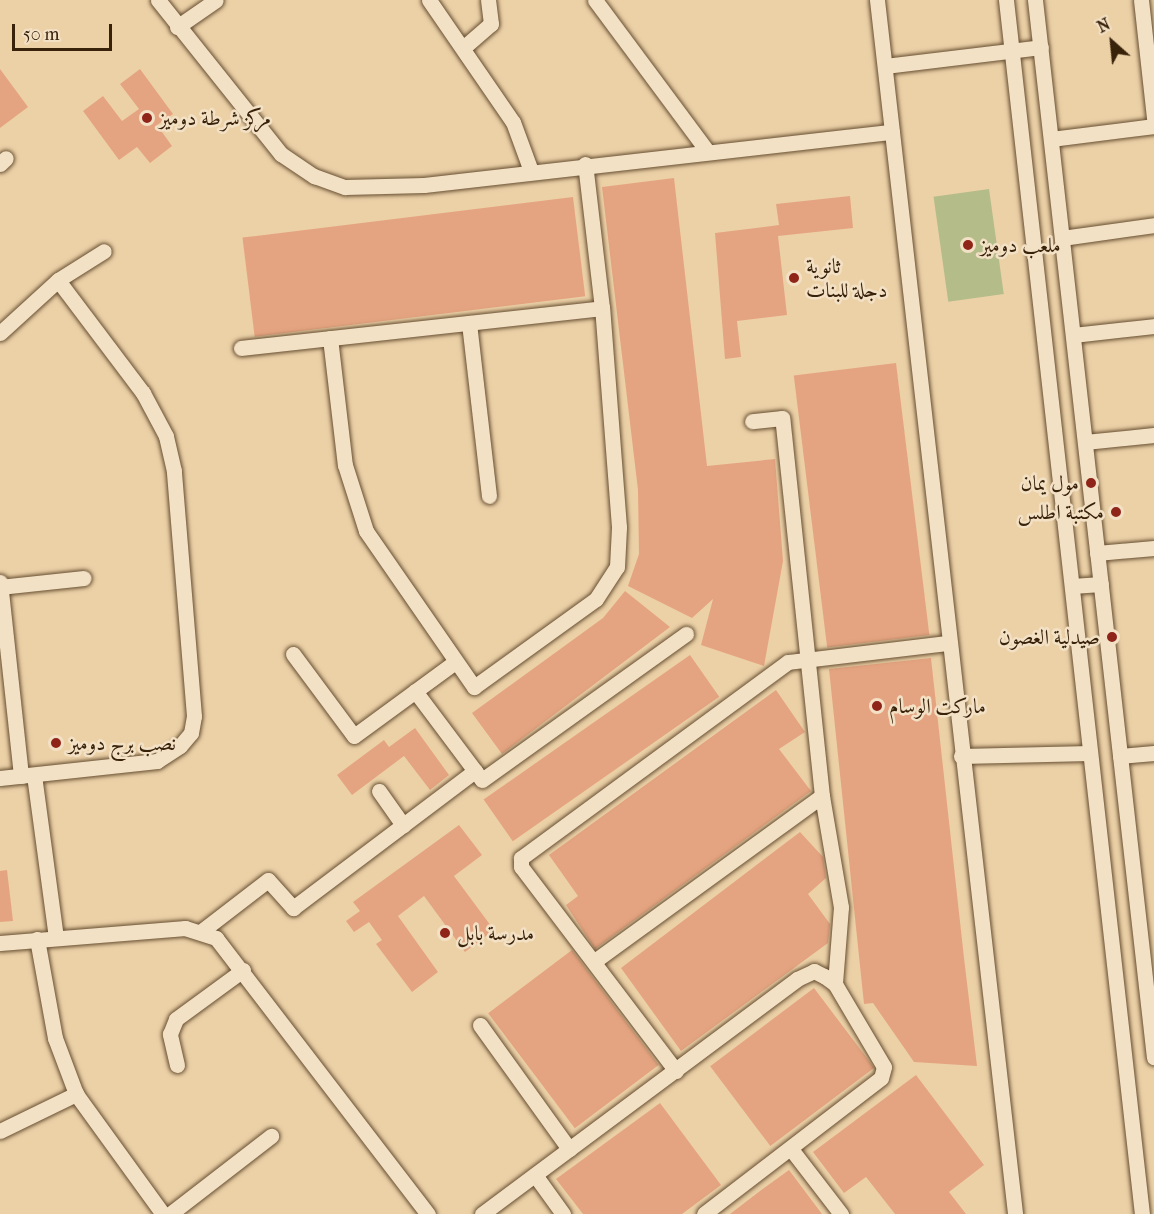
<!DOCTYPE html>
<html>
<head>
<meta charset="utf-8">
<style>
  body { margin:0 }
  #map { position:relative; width:1154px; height:1214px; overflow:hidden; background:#ecd1a7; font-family:"IM FELL French Canon",Amiri,serif }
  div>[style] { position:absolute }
  .green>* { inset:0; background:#b4bc89; transform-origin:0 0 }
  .building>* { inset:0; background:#e5a481; transform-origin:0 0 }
  .roads { filter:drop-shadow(0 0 2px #664e31) drop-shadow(0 0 2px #664e31) }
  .street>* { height:15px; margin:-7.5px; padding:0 7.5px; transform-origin:7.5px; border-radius:7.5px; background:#f3e1c6 }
  .dots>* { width:16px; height:16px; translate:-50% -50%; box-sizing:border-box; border:3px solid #f3e1c6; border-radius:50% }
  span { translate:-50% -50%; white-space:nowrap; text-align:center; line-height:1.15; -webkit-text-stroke:5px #f3e1c6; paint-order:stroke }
  .poi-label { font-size:21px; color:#39220a }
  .left { translate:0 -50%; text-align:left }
  .right { translate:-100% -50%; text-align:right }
  .north { position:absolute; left:1082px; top:12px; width:60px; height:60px; -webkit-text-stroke:4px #f3e1c6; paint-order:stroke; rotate:333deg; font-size:16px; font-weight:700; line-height:24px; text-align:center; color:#39220a }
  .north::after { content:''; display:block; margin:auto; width:21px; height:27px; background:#39220a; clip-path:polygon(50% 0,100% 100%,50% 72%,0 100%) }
  .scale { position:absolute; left:12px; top:24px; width:100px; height:27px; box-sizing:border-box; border:3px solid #39220a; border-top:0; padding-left:8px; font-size:18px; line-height:21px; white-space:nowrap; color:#39220a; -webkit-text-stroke:4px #f3e1c6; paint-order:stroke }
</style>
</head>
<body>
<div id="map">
  <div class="green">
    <i style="left:989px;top:189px;width:106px;height:56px;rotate:82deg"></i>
  </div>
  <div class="building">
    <i style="clip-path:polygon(0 69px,28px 107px,0 128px)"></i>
    <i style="clip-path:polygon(140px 69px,173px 114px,157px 125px,172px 146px,150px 163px,137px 147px,119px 160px,83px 111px,103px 96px,122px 121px,139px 109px,120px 84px)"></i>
    <i style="clip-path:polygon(674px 178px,707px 466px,775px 459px,783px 561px,764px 666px,701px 645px,713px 599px,692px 618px,628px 586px,639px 554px,638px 490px,602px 187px)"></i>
    <i style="clip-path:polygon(850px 196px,853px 228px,778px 236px,787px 315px,737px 321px,741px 357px,725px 359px,715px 233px,779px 225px,776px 204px)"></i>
    <i style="left:573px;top:197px;width:100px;height:333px;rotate:83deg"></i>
    <i style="left:896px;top:363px;width:274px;height:103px;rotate:83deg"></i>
    <i style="clip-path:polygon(625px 591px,670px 627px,502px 754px,472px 713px,603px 618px)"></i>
    <i style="left:690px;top:655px;width:51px;height:252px;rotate:55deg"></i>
    <i style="clip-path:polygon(931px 658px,964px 958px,977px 1066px,914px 1062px,873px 1003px,864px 1004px,829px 669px)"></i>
    <i style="clip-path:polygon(776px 690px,805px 732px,779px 749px,811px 791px,595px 949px,566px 905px,578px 896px,549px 855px)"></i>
    <i style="clip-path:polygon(415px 728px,449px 775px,430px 790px,404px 756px,352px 795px,337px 775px,384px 740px,389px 747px)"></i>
    <i style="clip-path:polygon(459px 825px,482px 855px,454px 876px,494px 930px,465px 952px,424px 896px,398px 916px,438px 972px,412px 992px,376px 944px,382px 940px,369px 922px,354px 932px,346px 921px,360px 911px,353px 902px)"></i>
    <i style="clip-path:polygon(800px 832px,823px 857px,826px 878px,808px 894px,830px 924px,828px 943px,681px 1051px,621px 968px)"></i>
    <i style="clip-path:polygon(7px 870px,13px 921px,0 922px,0 871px)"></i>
    <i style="left:572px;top:950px;width:144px;height:105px;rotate:53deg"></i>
    <i style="left:814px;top:988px;width:100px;height:130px;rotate:53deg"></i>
    <i style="clip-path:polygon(916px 1075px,984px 1165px,949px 1192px,966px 1214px,895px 1214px,866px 1177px,844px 1193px,813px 1152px)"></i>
    <i style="clip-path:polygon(660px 1103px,721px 1185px,682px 1214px,583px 1214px,556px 1179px)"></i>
    <i style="clip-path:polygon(789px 1170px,822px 1214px,730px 1214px,760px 1191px)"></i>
  </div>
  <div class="roads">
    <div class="street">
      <i style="left:158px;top:0;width:197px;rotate:51.4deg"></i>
      <i style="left:281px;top:154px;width:40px;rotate:34deg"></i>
      <i style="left:314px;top:176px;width:33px;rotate:20deg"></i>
      <i style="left:345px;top:187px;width:79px;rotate:-1.5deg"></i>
      <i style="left:424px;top:185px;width:471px;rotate:-6.5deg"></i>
      <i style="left:429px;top:0;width:148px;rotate:55.5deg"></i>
      <i style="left:513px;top:122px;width:52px;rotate:69.8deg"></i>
      <i style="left:595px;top:0;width:189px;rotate:53.4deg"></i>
      <i style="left:877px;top:0;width:1222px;rotate:83.51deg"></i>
      <i style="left:1006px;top:0;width:1222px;rotate:83.61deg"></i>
      <i style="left:1035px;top:0;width:1064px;rotate:83.58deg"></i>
      <i style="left:1141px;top:0;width:119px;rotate:83.7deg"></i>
      <i style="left:177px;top:27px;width:47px;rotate:-34.7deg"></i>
      <i style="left:463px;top:48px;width:37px;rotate:-41deg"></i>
      <i style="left:491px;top:24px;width:24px;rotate:-97deg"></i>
      <i style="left:885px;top:66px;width:157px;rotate:-6.9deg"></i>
      <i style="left:1051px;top:139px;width:104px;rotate:-7.2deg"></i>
      <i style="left:0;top:164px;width:8px;rotate:-45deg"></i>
      <i style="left:1062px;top:238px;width:93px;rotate:-8deg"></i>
      <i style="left:469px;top:323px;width:174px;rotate:83.4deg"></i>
      <i style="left:0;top:333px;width:79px;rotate:-42.4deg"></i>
      <i style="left:58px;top:280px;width:54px;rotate:-32.2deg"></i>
      <i style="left:1073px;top:335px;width:81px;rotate:-6.3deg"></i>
      <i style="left:330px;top:338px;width:128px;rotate:83.3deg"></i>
      <i style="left:345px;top:465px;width:69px;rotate:72.3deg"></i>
      <i style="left:366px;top:531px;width:190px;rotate:55.3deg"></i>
      <i style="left:474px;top:687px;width:150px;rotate:-35.8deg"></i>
      <i style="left:596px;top:599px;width:38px;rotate:-57deg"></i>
      <i style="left:617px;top:567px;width:40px;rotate:-87.1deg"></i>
      <i style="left:619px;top:527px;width:220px;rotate:-94.4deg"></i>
      <i style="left:602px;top:308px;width:145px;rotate:-96.7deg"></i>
      <i style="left:241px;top:348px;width:363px;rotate:-6.3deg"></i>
      <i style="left:1085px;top:442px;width:69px;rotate:-5.8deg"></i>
      <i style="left:1097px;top:553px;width:57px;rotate:-5deg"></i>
      <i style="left:0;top:582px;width:195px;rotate:83.8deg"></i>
      <i style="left:1072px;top:586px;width:29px;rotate:-4deg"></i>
      <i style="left:0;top:587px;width:84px;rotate:-6.1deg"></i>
      <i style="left:293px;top:654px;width:102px;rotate:53.4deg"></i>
      <i style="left:354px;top:736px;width:125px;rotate:-36.2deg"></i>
      <i style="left:415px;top:691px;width:100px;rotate:53.1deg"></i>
      <i style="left:961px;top:756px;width:129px;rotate:-1.3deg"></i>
      <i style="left:1120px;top:756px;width:34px;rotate:-5deg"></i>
      <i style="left:34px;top:775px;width:164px;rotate:82.3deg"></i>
      <i style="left:0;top:778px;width:158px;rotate:-6.2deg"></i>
      <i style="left:157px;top:761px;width:27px;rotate:-33deg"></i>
      <i style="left:180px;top:746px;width:17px;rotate:-50deg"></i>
      <i style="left:191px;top:733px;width:17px;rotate:-80deg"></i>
      <i style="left:194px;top:716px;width:246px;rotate:-94.7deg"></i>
      <i style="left:174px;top:471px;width:36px;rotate:-103deg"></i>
      <i style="left:166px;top:436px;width:49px;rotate:-118.1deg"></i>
      <i style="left:143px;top:393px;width:141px;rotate:-127deg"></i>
      <i style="left:379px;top:791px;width:42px;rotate:54.8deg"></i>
      <i style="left:822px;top:796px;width:113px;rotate:80.3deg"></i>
      <i style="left:841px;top:907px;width:77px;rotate:94.5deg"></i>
      <i style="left:203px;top:930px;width:82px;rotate:-37.6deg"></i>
      <i style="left:268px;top:880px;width:38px;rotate:48deg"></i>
      <i style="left:293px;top:908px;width:228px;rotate:-37deg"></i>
      <i style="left:475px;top:771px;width:11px;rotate:52deg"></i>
      <i style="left:482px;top:780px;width:251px;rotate:-35.6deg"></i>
      <i style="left:37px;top:939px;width:101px;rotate:79.7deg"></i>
      <i style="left:55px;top:1038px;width:60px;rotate:69.4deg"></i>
      <i style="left:76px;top:1094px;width:148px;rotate:54.1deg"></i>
      <i style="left:0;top:943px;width:186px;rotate:-4.6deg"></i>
      <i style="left:185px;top:928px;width:33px;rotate:18deg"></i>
      <i style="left:216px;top:938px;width:348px;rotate:52.5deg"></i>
      <i style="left:596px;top:960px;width:279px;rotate:-36deg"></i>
      <i style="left:822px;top:796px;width:380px;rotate:-96deg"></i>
      <i style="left:782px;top:418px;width:30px;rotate:174deg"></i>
      <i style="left:480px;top:1025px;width:153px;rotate:54.3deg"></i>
      <i style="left:177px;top:1065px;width:32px;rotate:-103deg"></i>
      <i style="left:170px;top:1034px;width:16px;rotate:-68deg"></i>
      <i style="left:176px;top:1019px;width:83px;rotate:-36.2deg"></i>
      <i style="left:676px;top:1071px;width:256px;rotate:-127.2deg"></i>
      <i style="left:521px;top:867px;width:9px;rotate:-90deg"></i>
      <i style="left:521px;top:858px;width:331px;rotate:-36.3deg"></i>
      <i style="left:788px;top:662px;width:161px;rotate:-6.8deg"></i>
      <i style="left:0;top:1131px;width:85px;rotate:-26deg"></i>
      <i style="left:791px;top:1149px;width:82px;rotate:52.4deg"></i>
      <i style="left:535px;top:1175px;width:48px;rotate:54.3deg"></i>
      <i style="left:170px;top:1214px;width:128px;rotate:-37.7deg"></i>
      <i style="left:482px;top:1214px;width:393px;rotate:-36.7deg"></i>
      <i style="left:797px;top:979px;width:19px;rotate:-25deg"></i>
      <i style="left:814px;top:971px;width:11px;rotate:27deg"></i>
      <i style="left:824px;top:976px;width:14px;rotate:36deg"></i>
      <i style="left:835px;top:984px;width:96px;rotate:59.4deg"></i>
      <i style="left:884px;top:1067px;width:11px;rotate:105deg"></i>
      <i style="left:881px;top:1078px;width:223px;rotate:142.5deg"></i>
    </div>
  </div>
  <div class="dots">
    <i style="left:147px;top:118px;background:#8f2418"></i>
    <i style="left:968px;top:245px;background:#8f2418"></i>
    <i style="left:794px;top:278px;background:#8f2418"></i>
    <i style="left:1091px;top:483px;background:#8f2418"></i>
    <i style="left:1116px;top:512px;background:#8f2418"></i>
    <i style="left:1112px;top:637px;background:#8f2418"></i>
    <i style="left:877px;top:706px;background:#8f2418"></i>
    <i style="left:56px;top:743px;background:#8f2418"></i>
    <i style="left:445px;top:933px;background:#8f2418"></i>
  </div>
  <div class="poi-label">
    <span class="left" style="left:159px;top:118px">مركز شرطة دوميز</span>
    <span class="left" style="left:980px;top:245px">ملعب دوميز</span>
    <span class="left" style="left:806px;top:278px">ثانوية<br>دجلة للبنات</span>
    <span class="right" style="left:1079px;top:483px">مول يمان</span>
    <span class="right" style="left:1104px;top:512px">مكتبة اطلس</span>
    <span class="right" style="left:1100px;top:637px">صيدلية الغصون</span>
    <span class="left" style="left:889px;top:706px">ماركت الوسام</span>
    <span class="left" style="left:68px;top:743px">نصب برج دوميز</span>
    <span class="left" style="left:457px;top:933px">مدرسة بابل</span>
  </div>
  <div class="north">N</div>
  <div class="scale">50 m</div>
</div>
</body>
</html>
